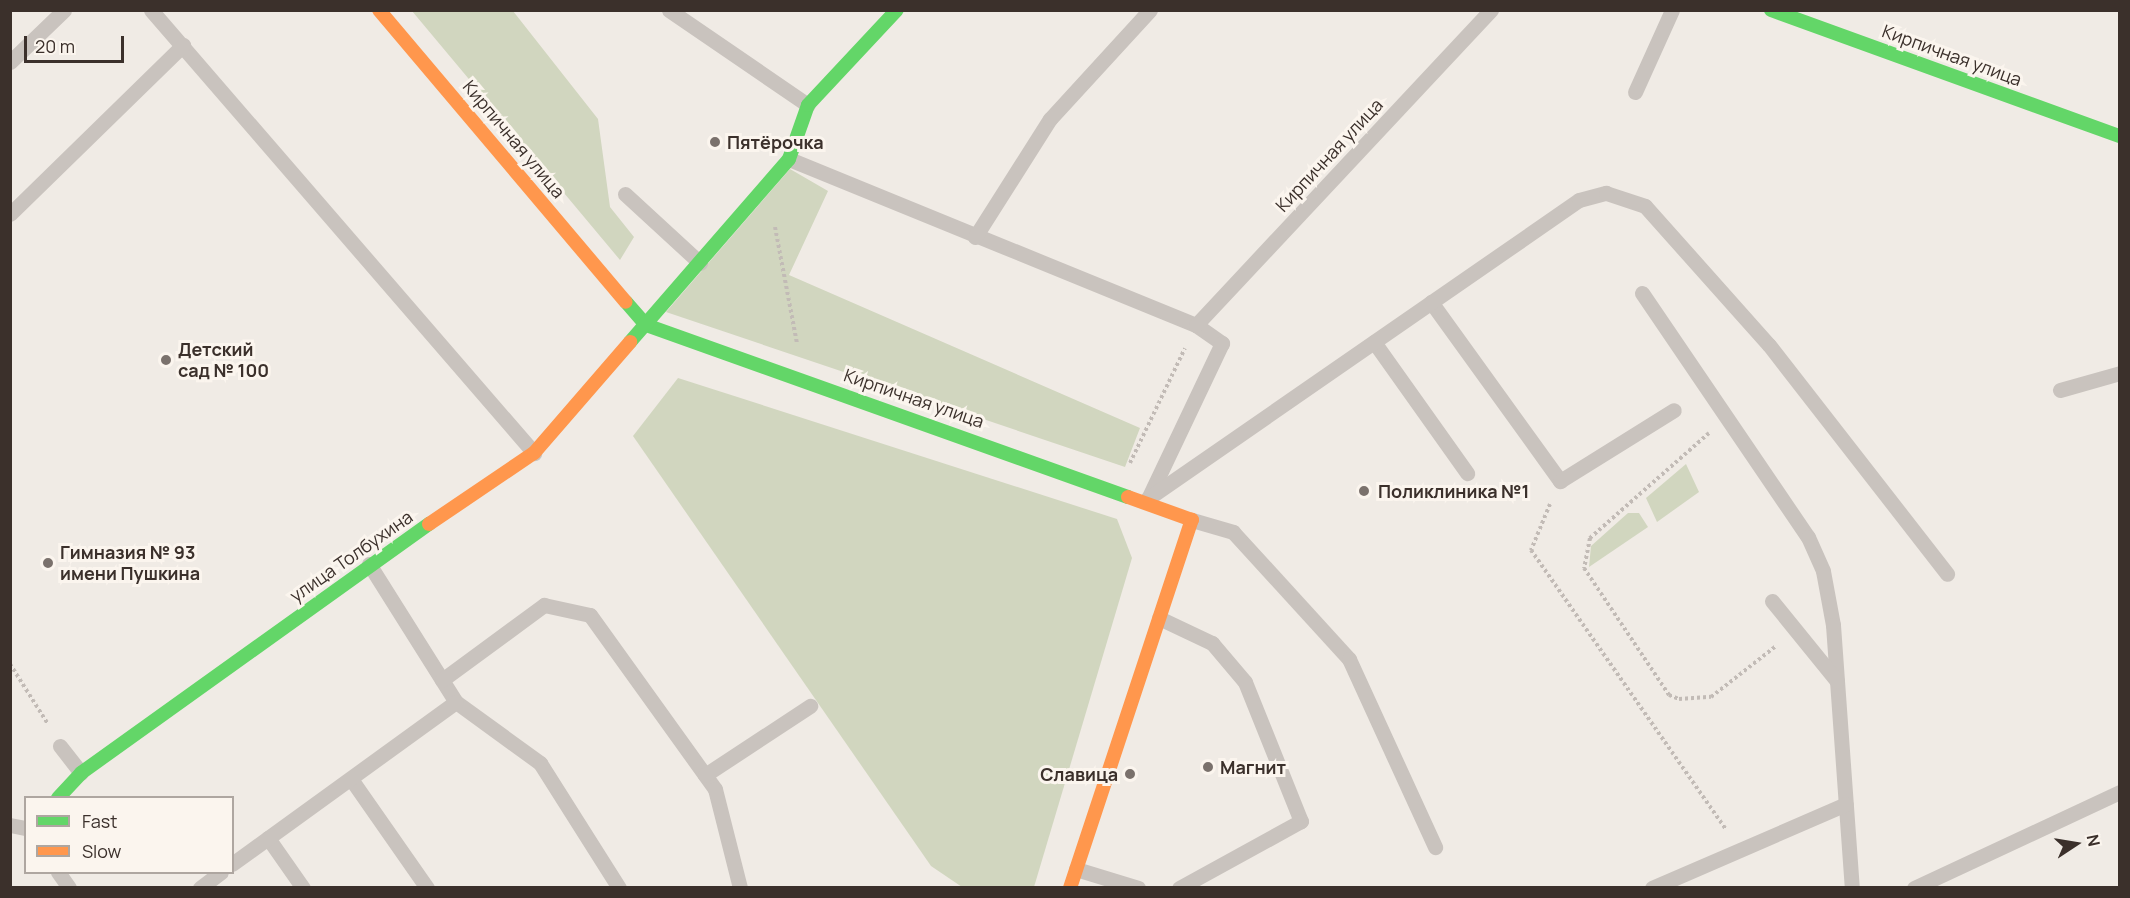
<!DOCTYPE html>
<html>
<head>
<meta charset="utf-8">
<style>
  body { margin:0 }
  #map { position:relative; width:2130px; height:898px; overflow:hidden; background:#f0ebe5; font-family:Manrope,sans-serif }
  div>[style] { position:absolute }
  .green>* { inset:0; background:#d1d6bf }
  .path>* { height:4px; margin-top:-2px; transform-origin:0; background:repeating-linear-gradient(90deg,#c2bbb6 0 3px,transparent 0 6px) }
  .lane>* { height:15px; margin:-7.5px; padding:0 7.5px; transform-origin:7.5px; border-radius:7.5px; background:#c9c3be }
  .fast>* { height:14px; margin:-7px; padding:0 7px; transform-origin:7px; border-radius:7px; background:#63d668 }
  .slow>* { height:14px; margin:-7px; padding:0 7px; transform-origin:7px; border-radius:7px; background:#ff974d }
  .dots>* { width:16px; height:16px; translate:-50% -50%; box-sizing:border-box; border:3px solid #fbf5ee; border-radius:50% }
  span { translate:-50% -50%; white-space:nowrap; text-align:center; line-height:1.15; -webkit-text-stroke:6px #fbf5ee; paint-order:stroke }
  .street-label { font-size:18px; color:#3b302b }
  .poi-label { font-size:18px; color:#3b302b; font-weight:700 }
  .left { translate:0 -50%; text-align:left }
  .right { translate:-100% -50%; text-align:right }
  .frame { position:absolute; inset:0; border:12px solid #3b302b; pointer-events:none }
  .legend { position:absolute; left:24px; top:796px; width:210px; height:78px; box-sizing:border-box; background:#fbf5ee; border:2px solid #aea6a0; margin:0; padding:8px 10px; list-style:none; font-size:18px; color:#3b302b }
  .legend li { display:flex; align-items:center; gap:12px; height:30px }
  .legend b { width:30px; border:2px solid #aea6a0 }
  .north { position:absolute; left:2046px; top:814px; width:60px; height:60px; -webkit-text-stroke:4px #fbf5ee; paint-order:stroke; rotate:78deg; font-size:16px; font-weight:700; line-height:24px; text-align:center; color:#3b302b }
  .north::after { content:''; display:block; margin:auto; width:21px; height:27px; background:#3b302b; clip-path:polygon(50% 0,100% 100%,50% 72%,0 100%) }
  .scale { position:absolute; left:24px; top:36px; width:100px; height:27px; box-sizing:border-box; border:3px solid #3b302b; border-top:0; padding-left:8px; font-size:18px; line-height:21px; white-space:nowrap; color:#3b302b; -webkit-text-stroke:4px #fbf5ee; paint-order:stroke }
</style>
</head>
<body>
<div id="map">
  <div class="green">
    <i style="clip-path:polygon(412px 11px,513px 11px,598px 119px,610px 207px,634px 237px,620px 260px)"></i>
    <i style="clip-path:polygon(790px 169px,828px 191px,789px 275px,1140px 428px,1125px 467px,666px 312px)"></i>
    <i style="clip-path:polygon(678px 378px,1117px 519px,1132px 558px,1034px 887px,962px 887px,931px 866px,633px 436px)"></i>
    <i style="clip-path:polygon(1686px 464px,1699px 492px,1657px 522px,1646px 498px)"></i>
    <i style="clip-path:polygon(1628px 513px,1639px 513px,1648px 527px,1589px 567px,1591px 546px)"></i>
  </div>
  <div class="path">
    <i style="left:775px;top:227px;width:118px;rotate:79.3deg"></i>
    <i style="left:1709px;top:433px;width:159px;rotate:138.6deg"></i>
    <i style="left:1590px;top:538px;width:31px;rotate:101deg"></i>
    <i style="left:1584px;top:568px;width:153px;rotate:56.2deg"></i>
    <i style="left:1669px;top:695px;width:11px;rotate:22deg"></i>
    <i style="left:1679px;top:699px;width:32px;rotate:-4deg"></i>
    <i style="left:1711px;top:697px;width:83px;rotate:-38.1deg"></i>
    <i style="left:1130px;top:463px;width:127px;rotate:-64.4deg"></i>
    <i style="left:1550px;top:504px;width:50px;rotate:112.4deg"></i>
    <i style="left:1531px;top:550px;width:341px;rotate:55.1deg"></i>
    <i style="left:10px;top:664px;width:71px;rotate:57.7deg"></i>
  </div>
  <div class="lane">
    <i style="left:151px;top:10px;width:586px;rotate:49.15deg"></i>
    <i style="left:669px;top:10px;width:168px;rotate:34.4deg"></i>
    <i style="left:10px;top:62px;width:75px;rotate:-43.9deg"></i>
    <i style="left:1635px;top:92px;width:90px;rotate:-65.7deg"></i>
    <i style="left:789px;top:159px;width:440px;rotate:22.2deg"></i>
    <i style="left:1196px;top:325px;width:32px;rotate:35deg"></i>
    <i style="left:1222px;top:343px;width:170px;rotate:115.4deg"></i>
    <i style="left:625px;top:194px;width:102px;rotate:42.6deg"></i>
    <i style="left:10px;top:214px;width:242px;rotate:-44.3deg"></i>
    <i style="left:975px;top:237px;width:140px;rotate:-57.6deg"></i>
    <i style="left:1050px;top:119px;width:148px;rotate:-47.5deg"></i>
    <i style="left:1642px;top:293px;width:295px;rotate:55.8deg"></i>
    <i style="left:1808px;top:537px;width:37px;rotate:66deg"></i>
    <i style="left:1823px;top:571px;width:55px;rotate:79.5deg"></i>
    <i style="left:1833px;top:625px;width:264px;rotate:85.9deg"></i>
    <i style="left:1431px;top:302px;width:221px;rotate:54.2deg"></i>
    <i style="left:1560px;top:481px;width:134px;rotate:-31.9deg"></i>
    <i style="left:1196px;top:325px;width:432px;rotate:-46.9deg"></i>
    <i style="left:1374px;top:342px;width:161px;rotate:54.6deg"></i>
    <i style="left:2060px;top:390px;width:62px;rotate:-15.8deg"></i>
    <i style="left:1147px;top:499px;width:525px;rotate:-34.69deg"></i>
    <i style="left:1579px;top:200px;width:28px;rotate:-15deg"></i>
    <i style="left:1606px;top:193px;width:41px;rotate:18.4deg"></i>
    <i style="left:1645px;top:206px;width:186px;rotate:48.3deg"></i>
    <i style="left:1769px;top:345px;width:290px;rotate:52.1deg"></i>
    <i style="left:1192px;top:520px;width:43px;rotate:16.3deg"></i>
    <i style="left:1233px;top:532px;width:172px;rotate:47.6deg"></i>
    <i style="left:1349px;top:659px;width:207px;rotate:65.4deg"></i>
    <i style="left:369px;top:564px;width:163px;rotate:57.8deg"></i>
    <i style="left:456px;top:702px;width:104px;rotate:36deg"></i>
    <i style="left:540px;top:763px;width:148px;rotate:57.7deg"></i>
    <i style="left:1772px;top:601px;width:103px;rotate:50.9deg"></i>
    <i style="left:1159px;top:618px;width:59px;rotate:25.3deg"></i>
    <i style="left:1212px;top:643px;width:51px;rotate:49.8deg"></i>
    <i style="left:1245px;top:682px;width:150px;rotate:68.1deg"></i>
    <i style="left:1301px;top:821px;width:139px;rotate:151.2deg"></i>
    <i style="left:442px;top:680px;width:127px;rotate:-36.3deg"></i>
    <i style="left:544px;top:605px;width:47px;rotate:12.3deg"></i>
    <i style="left:590px;top:615px;width:214px;rotate:54.3deg"></i>
    <i style="left:715px;top:789px;width:102px;rotate:75.8deg"></i>
    <i style="left:60px;top:746px;width:34px;rotate:52deg"></i>
    <i style="left:705px;top:775px;width:126px;rotate:-33.3deg"></i>
    <i style="left:351px;top:779px;width:133px;rotate:55.1deg"></i>
    <i style="left:10px;top:825px;width:16px;rotate:11deg"></i>
    <i style="left:268px;top:838px;width:61px;rotate:55deg"></i>
    <i style="left:232px;top:864px;width:276px;rotate:-35.9deg"></i>
    <i style="left:1076px;top:869px;width:65px;rotate:17deg"></i>
    <i style="left:58px;top:872px;width:19px;rotate:55deg"></i>
    <i style="left:200px;top:888px;width:26px;rotate:-37deg"></i>
    <i style="left:1652px;top:888px;width:211px;rotate:-23.4deg"></i>
    <i style="left:1914px;top:888px;width:227px;rotate:-25deg"></i>
  </div>
  <div class="fast">
    <i style="left:1771px;top:10px;width:371px;rotate:19.9deg"></i>
    <i style="left:626px;top:302px;width:30px;rotate:49deg"></i>
    <i style="left:646px;top:325px;width:512px;rotate:19.64deg"></i>
    <i style="left:630px;top:342px;width:242px;rotate:-49deg"></i>
    <i style="left:789px;top:159px;width:57px;rotate:-70.6deg"></i>
    <i style="left:808px;top:105px;width:130px;rotate:-46.9deg"></i>
    <i style="left:58px;top:798px;width:34px;rotate:-47deg"></i>
    <i style="left:81px;top:773px;width:428px;rotate:-35.6deg"></i>
  </div>
  <div class="slow">
    <i style="left:379px;top:10px;width:382px;rotate:49.8deg"></i>
    <i style="left:429px;top:524px;width:127px;rotate:-34.1deg"></i>
    <i style="left:534px;top:453px;width:147px;rotate:-49.1deg"></i>
    <i style="left:1070px;top:888px;width:388px;rotate:-71.7deg"></i>
    <i style="left:1192px;top:520px;width:68px;rotate:-160.2deg"></i>
  </div>
  <div class="dots">
    <i style="left:715px;top:142px;background:#7a716c"></i>
    <i style="left:166px;top:360px;background:#7a716c"></i>
    <i style="left:1364px;top:491px;background:#7a716c"></i>
    <i style="left:48px;top:563px;background:#7a716c"></i>
    <i style="left:1208px;top:767px;background:#7a716c"></i>
    <i style="left:1130px;top:774px;background:#7a716c"></i>
  </div>
  <div class="street-label">
    <span style="left:1952px;top:55px;rotate:20deg">Кирпичная улица</span>
    <span style="left:514px;top:139px;rotate:50deg">Кирпичная улица</span>
    <span style="left:1329px;top:155px;rotate:-47deg">Кирпичная улица</span>
    <span style="left:914px;top:398px;rotate:19deg">Кирпичная улица</span>
    <span style="left:351px;top:556px;rotate:-35deg">улица Толбухина</span>
  </div>
  <div class="poi-label">
    <span class="left" style="left:727px;top:142px">Пятёрочка</span>
    <span class="left" style="left:178px;top:360px">Детский<br>сад № 100</span>
    <span class="left" style="left:1378px;top:491px">Поликлиника №1</span>
    <span class="left" style="left:60px;top:563px">Гимназия № 93<br>имени Пушкина</span>
    <span class="left" style="left:1220px;top:767px">Магнит</span>
    <span class="right" style="left:1118px;top:774px">Славица</span>
  </div>
  <div class="frame"></div>
  <ul class="legend">
  <li><b style="height:8px;background:#63d668"></b>Fast</li>
  <li><b style="height:8px;background:#ff974d"></b>Slow</li>
  </ul>
  <div class="north">N</div>
  <div class="scale">20 m</div>
</div>
</body>
</html>
